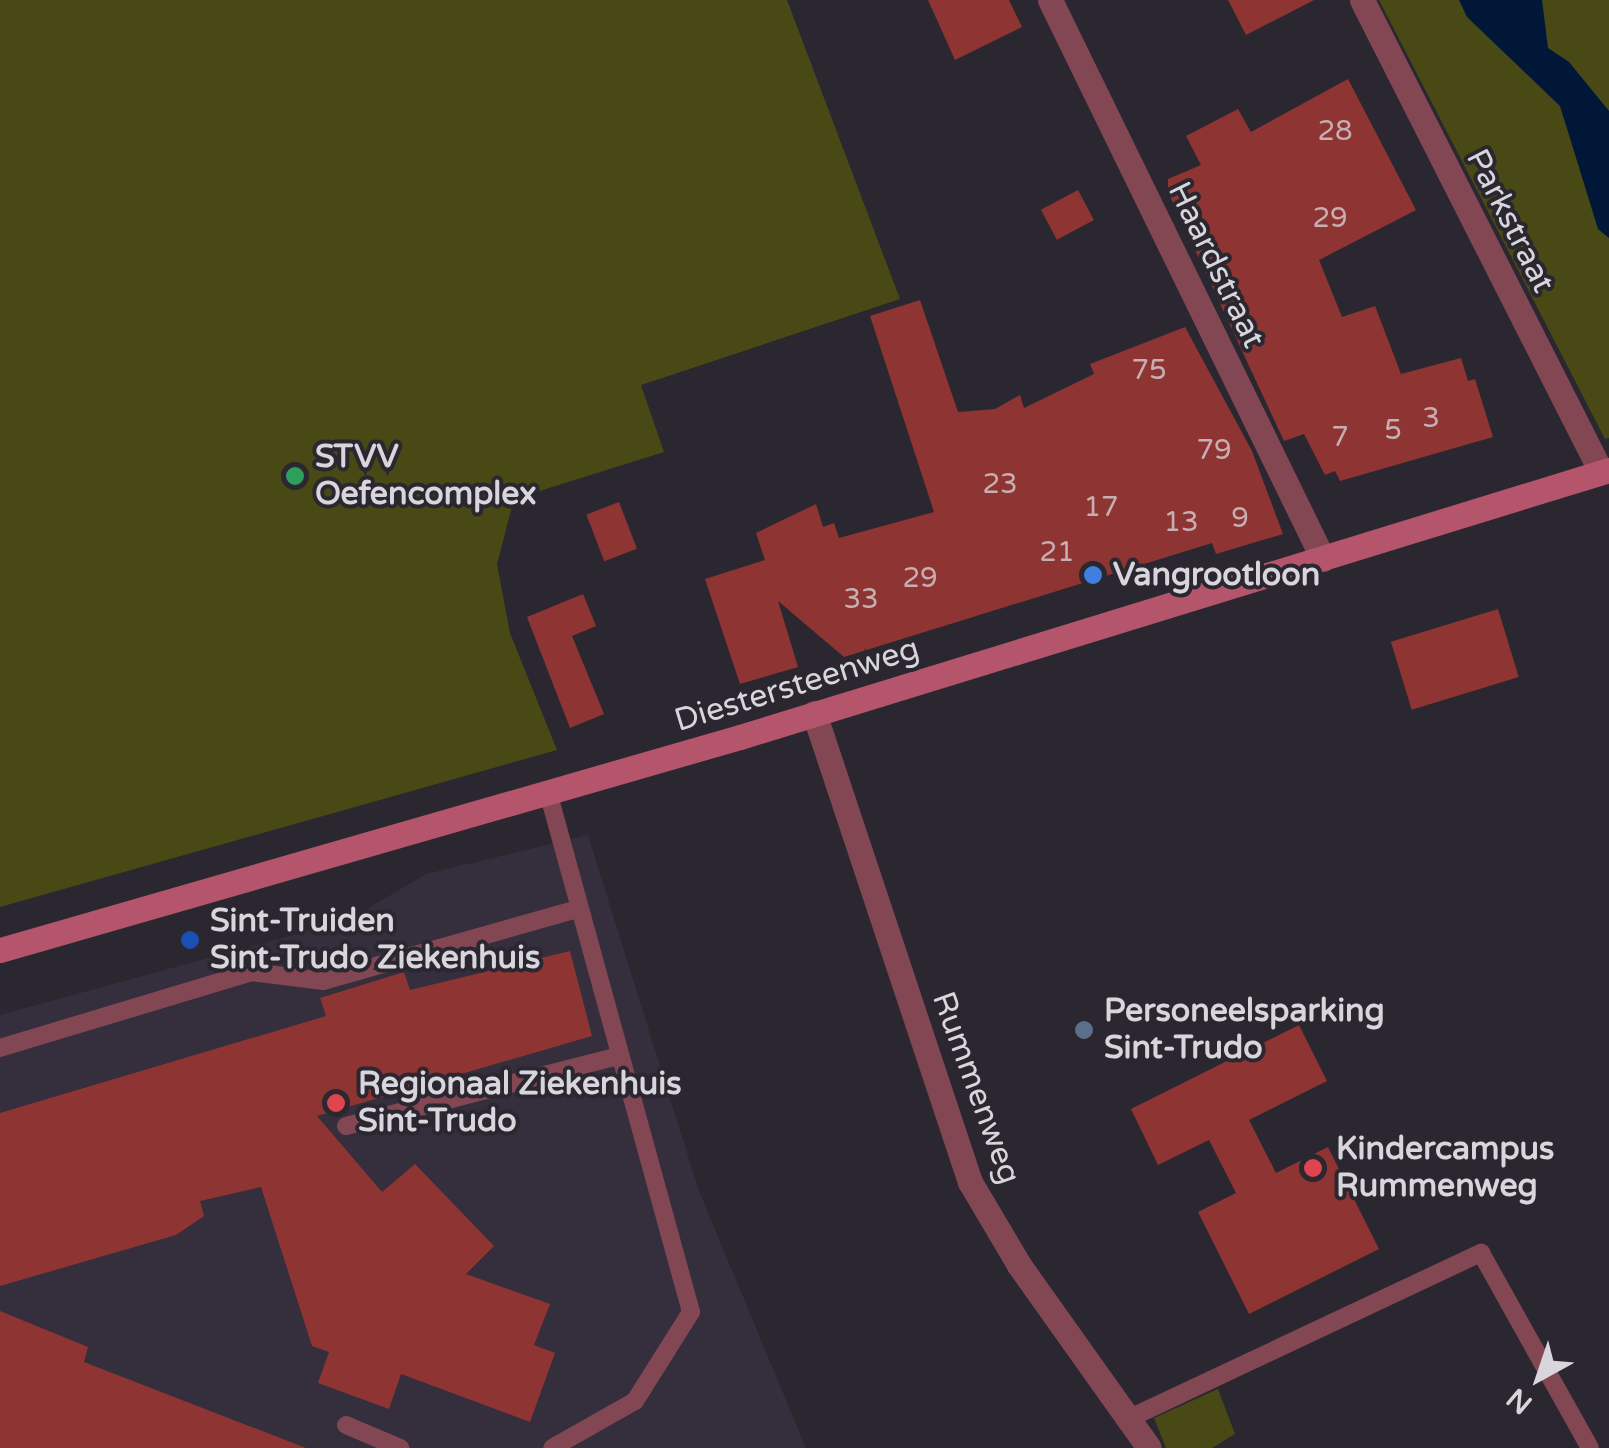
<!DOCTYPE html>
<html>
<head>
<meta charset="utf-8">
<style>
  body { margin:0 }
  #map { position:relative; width:1609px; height:1448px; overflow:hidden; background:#2a2730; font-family:"Varela Round",sans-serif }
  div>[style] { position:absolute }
  .built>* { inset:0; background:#342e3d }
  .green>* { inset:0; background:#484914 }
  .water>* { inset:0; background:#001738 }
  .building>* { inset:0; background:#8e3433; transform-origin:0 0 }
  .lane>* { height:18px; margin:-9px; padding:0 9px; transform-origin:9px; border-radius:9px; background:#834754 }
  .street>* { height:25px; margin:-12.5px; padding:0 12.5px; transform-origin:12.5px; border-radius:12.5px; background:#834754 }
  .secondary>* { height:25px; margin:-12.5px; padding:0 12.5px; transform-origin:12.5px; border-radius:12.5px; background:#b4556c }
  .dots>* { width:28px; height:28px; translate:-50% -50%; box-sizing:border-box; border:5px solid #2a2730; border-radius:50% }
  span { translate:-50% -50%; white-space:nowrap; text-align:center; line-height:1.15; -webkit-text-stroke:8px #2a2730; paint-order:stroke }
  .number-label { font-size:28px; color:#c6aeb2 }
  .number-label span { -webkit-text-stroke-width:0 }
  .street-label { font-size:32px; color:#d8d6dc }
  .poi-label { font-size:32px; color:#d8d6dc; font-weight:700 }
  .left { translate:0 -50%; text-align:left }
  .north { position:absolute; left:1489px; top:1328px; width:100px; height:100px; -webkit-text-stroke:8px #2a2730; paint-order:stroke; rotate:220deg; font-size:28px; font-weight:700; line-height:40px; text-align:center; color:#d8d6dc }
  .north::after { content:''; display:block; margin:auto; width:35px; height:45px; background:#d8d6dc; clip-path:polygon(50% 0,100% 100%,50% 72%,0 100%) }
</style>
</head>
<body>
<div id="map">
  <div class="built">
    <i style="clip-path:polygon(588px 835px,699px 1191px,806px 1448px,0 1448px,0 1015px,348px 920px,426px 874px)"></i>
  </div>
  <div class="green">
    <i style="clip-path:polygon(0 0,787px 0,900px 299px,641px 385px,664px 452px,514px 499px,497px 564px,510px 633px,557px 750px,0 907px)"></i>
    <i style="clip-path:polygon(1379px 0,1609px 0,1609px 438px,1605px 439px)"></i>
    <i style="clip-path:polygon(1218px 1389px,1235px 1434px,1212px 1448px,1166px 1448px,1154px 1418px)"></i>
  </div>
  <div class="water">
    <i style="clip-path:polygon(1459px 0,1542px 0,1548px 48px,1569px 62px,1609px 111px,1609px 238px,1598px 229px,1560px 106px,1467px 17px)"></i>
  </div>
  <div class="building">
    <i style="clip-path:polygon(928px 0,1009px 0,1022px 27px,955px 60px)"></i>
    <i style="clip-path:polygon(1228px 0,1314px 0,1246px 35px)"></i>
    <i style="clip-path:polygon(1348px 79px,1416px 210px,1319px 260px,1342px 317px,1375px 306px,1401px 374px,1461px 358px,1468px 381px,1475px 379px,1493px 437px,1340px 481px,1335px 471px,1325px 475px,1304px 434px,1284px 441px,1168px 192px,1168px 179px,1201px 165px,1186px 136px,1238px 109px,1251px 132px)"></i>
    <i style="left:1078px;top:190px;width:34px;height:42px;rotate:62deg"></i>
    <i style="clip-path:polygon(920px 300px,958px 412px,995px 409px,1020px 395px,1024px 408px,1094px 374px,1090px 364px,1185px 327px,1252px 451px,1283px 534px,1216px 554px,1212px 543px,844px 657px,778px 601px,798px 667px,740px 684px,705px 579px,765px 560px,756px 533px,816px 504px,823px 527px,834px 523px,839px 538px,934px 512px,870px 316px)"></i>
    <i style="left:619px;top:502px;width:50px;height:35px;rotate:69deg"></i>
    <i style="clip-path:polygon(583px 594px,596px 626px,572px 636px,604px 714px,570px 728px,527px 617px)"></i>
    <i style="left:1498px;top:609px;width:71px;height:112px;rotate:73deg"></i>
    <i style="clip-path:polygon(570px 951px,592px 1036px,317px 1116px,382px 1192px,415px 1164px,494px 1246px,466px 1274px,550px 1304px,534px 1345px,555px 1353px,530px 1422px,401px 1374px,389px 1409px,318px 1383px,329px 1352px,312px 1346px,261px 1187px,200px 1201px,204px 1216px,176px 1235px,0 1286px,0 1113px,326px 1016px,320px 998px,404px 972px,410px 990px)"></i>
    <i style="clip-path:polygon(1299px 1025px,1327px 1081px,1249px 1120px,1276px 1173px,1328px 1147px,1379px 1249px,1249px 1314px,1198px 1212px,1236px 1193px,1209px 1140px,1158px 1165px,1131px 1109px)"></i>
    <i style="clip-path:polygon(0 1311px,88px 1347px,84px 1362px,306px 1448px,0 1448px)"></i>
  </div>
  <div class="lane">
    <i style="left:548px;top:792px;width:539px;rotate:74.62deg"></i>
    <i style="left:691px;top:1312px;width:105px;rotate:122.2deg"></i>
    <i style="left:635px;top:1401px;width:95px;rotate:150.5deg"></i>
    <i style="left:0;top:1048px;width:262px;rotate:-16.8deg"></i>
    <i style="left:251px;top:972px;width:73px;rotate:7.1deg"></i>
    <i style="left:323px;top:981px;width:264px;rotate:-15.8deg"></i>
    <i style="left:346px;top:1126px;width:281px;rotate:-14.4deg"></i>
    <i style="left:1132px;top:1417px;width:386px;rotate:-25.2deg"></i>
    <i style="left:1481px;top:1253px;width:223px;rotate:60.8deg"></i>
    <i style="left:346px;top:1425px;width:59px;rotate:23.1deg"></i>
  </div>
  <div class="street">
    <i style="left:1050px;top:0;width:622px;rotate:63.97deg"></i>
    <i style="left:1362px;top:0;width:529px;rotate:63.14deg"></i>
    <i style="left:814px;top:713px;width:494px;rotate:71.6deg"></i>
    <i style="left:970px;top:1182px;width:96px;rotate:59.4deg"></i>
    <i style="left:1019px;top:1265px;width:224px;rotate:54.6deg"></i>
  </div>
  <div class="secondary">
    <i style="left:0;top:950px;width:770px;rotate:-16.06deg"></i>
    <i style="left:740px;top:737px;width:909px;rotate:-17.08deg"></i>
  </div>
  <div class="dots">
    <i style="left:295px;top:476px;background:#2e9e5b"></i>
    <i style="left:1093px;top:575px;background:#3f7fe0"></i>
    <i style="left:190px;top:940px;background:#1a4fb4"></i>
    <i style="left:1084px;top:1030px;background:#5c6f8a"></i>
    <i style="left:336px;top:1103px;background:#e0444e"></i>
    <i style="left:1313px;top:1168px;background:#e0444e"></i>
  </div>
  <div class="number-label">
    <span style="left:1335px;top:131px">28</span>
    <span style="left:1330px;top:218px">29</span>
    <span style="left:1149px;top:370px">75</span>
    <span style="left:1431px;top:418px">3</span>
    <span style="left:1393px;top:430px">5</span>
    <span style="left:1340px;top:437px">7</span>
    <span style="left:1214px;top:450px">79</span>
    <span style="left:1000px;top:484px">23</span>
    <span style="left:1101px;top:507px">17</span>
    <span style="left:1240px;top:518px">9</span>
    <span style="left:1181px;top:522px">13</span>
    <span style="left:1057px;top:552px">21</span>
    <span style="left:920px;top:578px">29</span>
    <span style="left:861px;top:599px">33</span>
  </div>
  <div class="street-label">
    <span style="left:1510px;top:221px;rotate:63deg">Parkstraat</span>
    <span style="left:1216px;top:265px;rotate:64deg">Haardstraat</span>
    <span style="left:797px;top:685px;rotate:-17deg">Diestersteenweg</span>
    <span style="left:976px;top:1088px;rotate:70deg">Rummenweg</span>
  </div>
  <div class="poi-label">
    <span class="left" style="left:315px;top:476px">STVV<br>Oefencomplex</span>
    <span class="left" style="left:1113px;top:575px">Vangrootloon</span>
    <span class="left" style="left:210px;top:940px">Sint-Truiden<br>Sint-Trudo Ziekenhuis</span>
    <span class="left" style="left:1104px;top:1030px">Personeelsparking<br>Sint-Trudo</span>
    <span class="left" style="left:358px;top:1103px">Regionaal Ziekenhuis<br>Sint-Trudo</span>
    <span class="left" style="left:1336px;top:1168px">Kindercampus<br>Rummenweg</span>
  </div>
  <div class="north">N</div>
</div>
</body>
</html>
